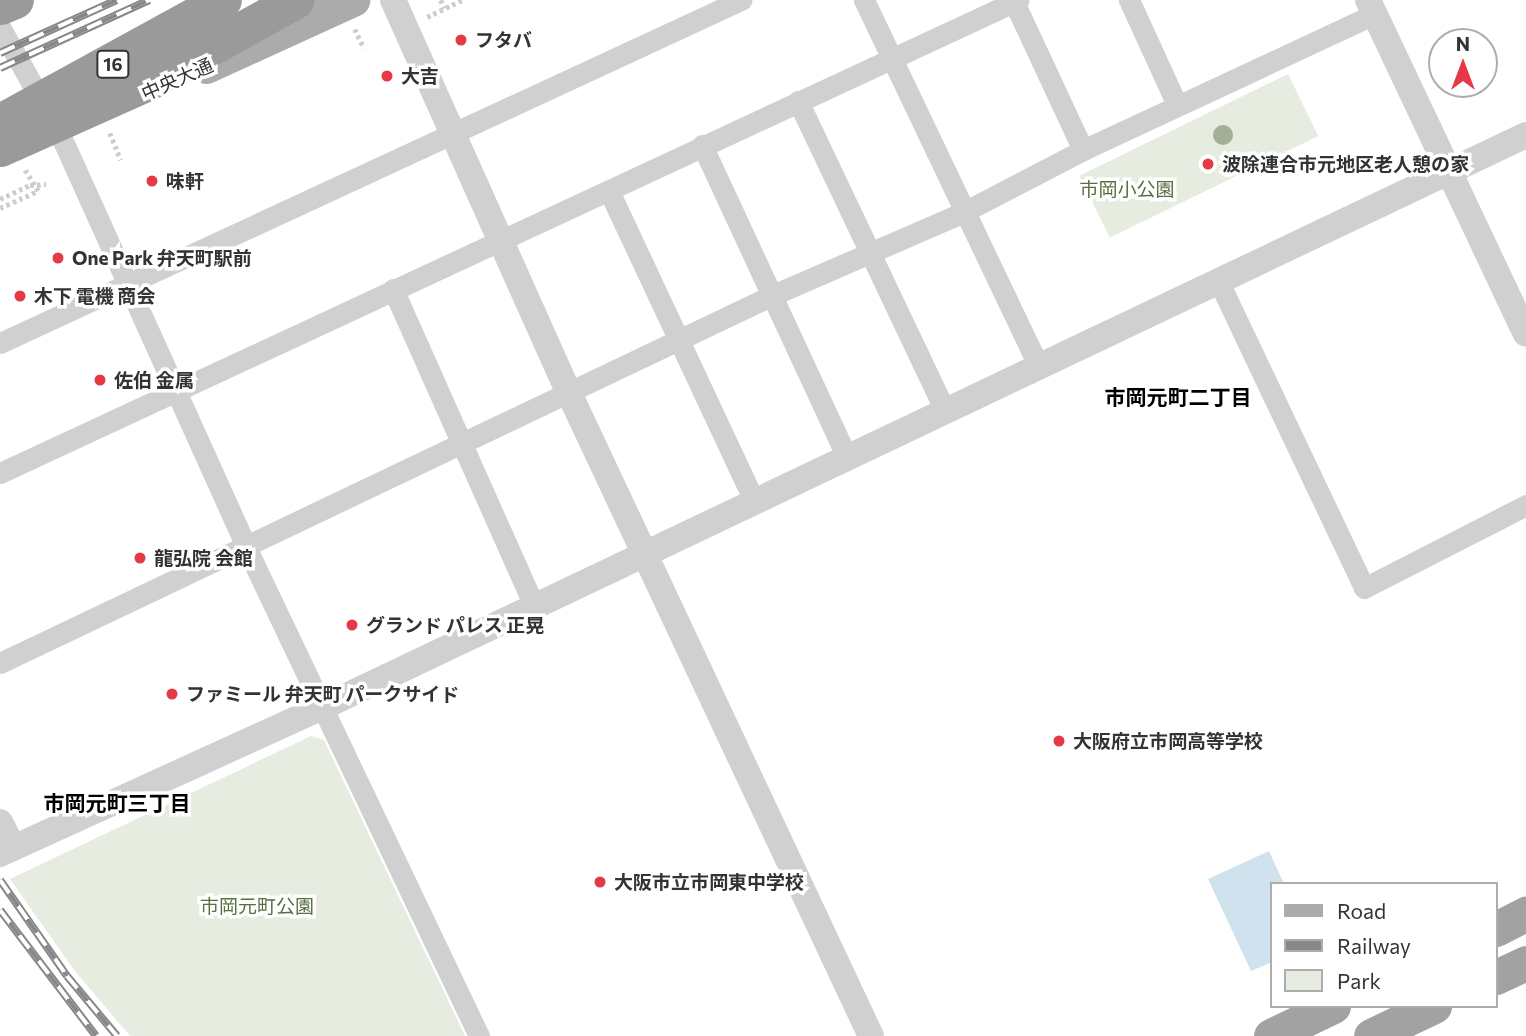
<!DOCTYPE html>
<html>
<head>
<meta charset="utf-8">
<style>
  body { margin:0 }
  #map { position:relative; width:1526px; height:1036px; overflow:hidden; background:#fff; font-family:Commissioner,"Noto Sans JP",sans-serif }
  div>[style] { position:absolute }
  .green>* { inset:0; background:#e6ecdf; transform-origin:0 0 }
  .water>* { inset:0; background:#cfe2ee }
  .path>* { height:4.5px; margin-top:-2.25px; transform-origin:0; background:repeating-linear-gradient(90deg,#cdcdcd 0 3.5px,transparent 0 7px) }
  .minor>* { height:21px; margin:-10.5px; padding:0 10.5px; transform-origin:10.5px; border-radius:10.5px; background:#d0d0d0 }
  .tertiary>* { height:26px; margin:-13px; padding:0 13px; transform-origin:13px; border-radius:13px; background:#d0d0d0 }
  .primary>* { height:33px; margin:-16.5px; padding:0 16.5px; transform-origin:16.5px; border-radius:16.5px; background:#ababab }
  .trunk>* { height:35px; margin:-17.5px; padding:0 17.5px; transform-origin:17.5px; border-radius:17.5px; background:#a2a2a2 }
  .motorway>* { height:37px; margin:-18.5px; padding:0 18.5px; transform-origin:18.5px; border-radius:18.5px; background:#9a9a9a }
  .rail>* { height:8px; margin-top:-4px; transform-origin:0; background:repeating-linear-gradient(90deg,#fff 0 16px,#888 0 32px); box-sizing:border-box; border-block:2px solid #888 }
  .path-bridge>* { height:4.5px; margin-top:-2.25px; transform-origin:0; background:repeating-linear-gradient(90deg,#cdcdcd 0 3.5px,transparent 0 7px) }
  .motorway-bridge>* { height:37px; margin:-18.5px; padding:0 18.5px; transform-origin:18.5px; border-radius:18.5px; background:#9a9a9a }
  .trees>* { width:20px; height:20px; margin:-10px; border-radius:50%; background:#a2b095 }
  .dots>* { width:19px; height:19px; translate:-50% -50%; box-sizing:border-box; border:4px solid #fff; border-radius:50% }
  span { translate:-50% -50%; white-space:nowrap; text-align:center; line-height:1.15; -webkit-text-stroke:7px #fff; paint-order:stroke }
  .shield-label span { padding:2px 5px; background:#fff; border:2px solid; border-radius:5px; -webkit-text-stroke-width:0 }
  .shield-label { font-size:18px; color:#333; font-weight:700 }
  .poi-label { font-size:19px; color:#333; font-weight:700 }
  .left { translate:0 -50%; text-align:left }
  .street-label { font-size:19px; color:#333 }
  .park-label { font-size:19px; color:#56703f }
  .neighbourhood-label { font-size:21px; color:#000; font-weight:700 }
  .legend { position:absolute; left:1270px; top:882px; width:228px; height:126px; box-sizing:border-box; background:#fff; border:2px solid #adadad; margin:0; padding:9px 12px; list-style:none; font-size:21px; color:#333 }
  .legend li { display:flex; align-items:center; gap:14px; height:35px }
  .legend b { width:35px; border:2px solid #adadad }
  .north { position:absolute; left:1428px; top:28px; width:70px; height:70px; box-sizing:border-box; background:#fff; border:2px solid #adadad; border-radius:50%; rotate:0deg; font-size:19px; font-weight:700; line-height:28px; text-align:center; color:#333 }
  .north::after { content:''; display:block; margin:auto; width:24px; height:32px; background:#e63946; clip-path:polygon(50% 0,100% 100%,50% 72%,0 100%) }
</style>
</head>
<body>
<div id="map">
  <div class="green">
    <i style="left:1288px;top:74px;width:69px;height:232px;rotate:64deg"></i>
    <i style="clip-path:polygon(311px 736px,324px 740px,465px 1036px,130px 1036px,74px 970px,10px 879px)"></i>
  </div>
  <div class="water">
    <i style="clip-path:polygon(1269px 851px,1284px 884px,1272px 884px,1272px 962px,1251px 971px,1208px 879px)"></i>
  </div>
  <div class="path">
    <i style="left:441px;top:0;width:9px;rotate:69deg"></i>
    <i style="left:427px;top:17px;width:39px;rotate:-26deg"></i>
    <i style="left:355px;top:29px;width:21px;rotate:65deg"></i>
    <i style="left:110px;top:133px;width:29px;rotate:68deg"></i>
    <i style="left:0;top:199px;width:33px;rotate:-25deg"></i>
    <i style="left:30px;top:185px;width:16px;rotate:-4deg"></i>
  </div>
  <div class="minor">
    <i style="left:864px;top:0;width:404px;rotate:64.5deg"></i>
    <i style="left:1129px;top:0;width:115px;rotate:65.4deg"></i>
    <i style="left:1014px;top:2px;width:163px;rotate:65deg"></i>
    <i style="left:0;top:27px;width:120px;rotate:60.7deg"></i>
    <i style="left:59px;top:132px;width:455px;rotate:65.7deg"></i>
    <i style="left:246px;top:547px;width:542px;rotate:64.52deg"></i>
    <i style="left:798px;top:101px;width:342px;rotate:64.6deg"></i>
    <i style="left:702px;top:145px;width:344px;rotate:65.1deg"></i>
    <i style="left:609px;top:191px;width:342px;rotate:64.9deg"></i>
    <i style="left:1218px;top:280px;width:341px;rotate:64.6deg"></i>
    <i style="left:1364px;top:588px;width:182px;rotate:-27.1deg"></i>
    <i style="left:393px;top:289px;width:346px;rotate:66deg"></i>
    <i style="left:0;top:343px;width:817px;rotate:-24.84deg"></i>
    <i style="left:0;top:473px;width:1123px;rotate:-24.92deg"></i>
    <i style="left:0;top:663px;width:856px;rotate:-25.46deg"></i>
    <i style="left:773px;top:295px;width:208px;rotate:-23.5deg"></i>
    <i style="left:964px;top:212px;width:134px;rotate:-27.5deg"></i>
    <i style="left:1083px;top:150px;width:321px;rotate:-25deg"></i>
  </div>
  <div class="tertiary">
    <i style="left:393px;top:0;width:433px;rotate:65.9deg"></i>
    <i style="left:570px;top:395px;width:708px;rotate:64.85deg"></i>
    <i style="left:1368px;top:0;width:369px;rotate:64.7deg"></i>
    <i style="left:0;top:822px;width:29px;rotate:63deg"></i>
    <i style="left:0;top:854px;width:355px;rotate:-24.5deg"></i>
    <i style="left:323px;top:707px;width:1332px;rotate:-25.43deg"></i>
  </div>
  <div class="primary">
    <i style="left:206px;top:67px;width:162px;rotate:-24.5deg"></i>
  </div>
  <div class="trunk">
    <i style="left:1496px;top:929px;width:34px;rotate:-27deg"></i>
    <i style="left:1496px;top:977px;width:33px;rotate:-25deg"></i>
    <i style="left:1271px;top:1036px;width:69px;rotate:-25.8deg"></i>
    <i style="left:1371px;top:1036px;width:70px;rotate:-25.5deg"></i>
  </div>
  <div class="motorway">
    <i style="left:0;top:6px;width:16px;rotate:-22deg"></i>
    <i style="left:146px;top:83px;width:171px;rotate:-29deg"></i>
  </div>
  <div class="rail">
    <i style="left:0;top:53px;width:128px;rotate:-24.4deg"></i>
    <i style="left:0;top:68px;width:164px;rotate:-24.5deg"></i>
    <i style="left:0;top:880px;width:117px;rotate:55.1deg"></i>
    <i style="left:67px;top:976px;width:78px;rotate:50.2deg"></i>
    <i style="left:0;top:910px;width:158px;rotate:52.7deg"></i>
  </div>
  <div class="path-bridge">
    <i style="left:0;top:208px;width:42px;rotate:-24.1deg"></i>
    <i style="left:38px;top:191px;width:25px;rotate:-122deg"></i>
  </div>
  <div class="motorway-bridge">
    <i style="left:0;top:122px;width:254px;rotate:-28.7deg"></i>
    <i style="left:0;top:148px;width:160px;rotate:-24deg"></i>
  </div>
  <div class="trees">
    <i style="left:1223px;top:135px"></i>
  </div>
  <div class="dots">
    <i style="left:461px;top:40px;background:#e63946"></i>
    <i style="left:387px;top:76px;background:#e63946"></i>
    <i style="left:1208px;top:164px;background:#e63946"></i>
    <i style="left:152px;top:181px;background:#e63946"></i>
    <i style="left:58px;top:258px;background:#e63946"></i>
    <i style="left:20px;top:296px;background:#e63946"></i>
    <i style="left:100px;top:380px;background:#e63946"></i>
    <i style="left:140px;top:558px;background:#e63946"></i>
    <i style="left:352px;top:625px;background:#e63946"></i>
    <i style="left:172px;top:694px;background:#e63946"></i>
    <i style="left:1059px;top:741px;background:#e63946"></i>
    <i style="left:600px;top:882px;background:#e63946"></i>
  </div>
  <div class="shield-label">
    <span style="left:113px;top:64px">16</span>
  </div>
  <div class="poi-label">
    <span class="left" style="left:475px;top:40px">フタバ</span>
    <span class="left" style="left:401px;top:76px">大吉</span>
    <span class="left" style="left:1222px;top:164px">波除連合市元地区老人憩の家</span>
    <span class="left" style="left:166px;top:181px">味軒</span>
    <span class="left" style="left:72px;top:258px">One Park 弁天町駅前</span>
    <span class="left" style="left:34px;top:296px">木下 電機 商会</span>
    <span class="left" style="left:114px;top:380px">佐伯 金属</span>
    <span class="left" style="left:154px;top:558px">龍弘院 会館</span>
    <span class="left" style="left:366px;top:625px">グランド パレス 正晃</span>
    <span class="left" style="left:186px;top:694px">ファミール 弁天町 パークサイド</span>
    <span class="left" style="left:1073px;top:741px">大阪府立市岡高等学校</span>
    <span class="left" style="left:614px;top:882px">大阪市立市岡東中学校</span>
  </div>
  <div class="street-label">
    <span style="left:177px;top:79px;rotate:-24deg">中央大通</span>
  </div>
  <div class="park-label">
    <span style="left:1127px;top:189px">市岡小公園</span>
    <span style="left:257px;top:906px">市岡元町公園</span>
  </div>
  <div class="neighbourhood-label">
    <span style="left:1178px;top:397px">市岡元町二丁目</span>
    <span style="left:117px;top:803px">市岡元町三丁目</span>
  </div>
  <ul class="legend">
  <li><b style="height:9px;background:#ababab"></b>Road</li>
  <li><b style="height:9px;background:#888"></b>Railway</li>
  <li><b style="height:19px;background:#e6ecdf"></b>Park</li>
  </ul>
  <div class="north">N</div>
</div>
</body>
</html>
